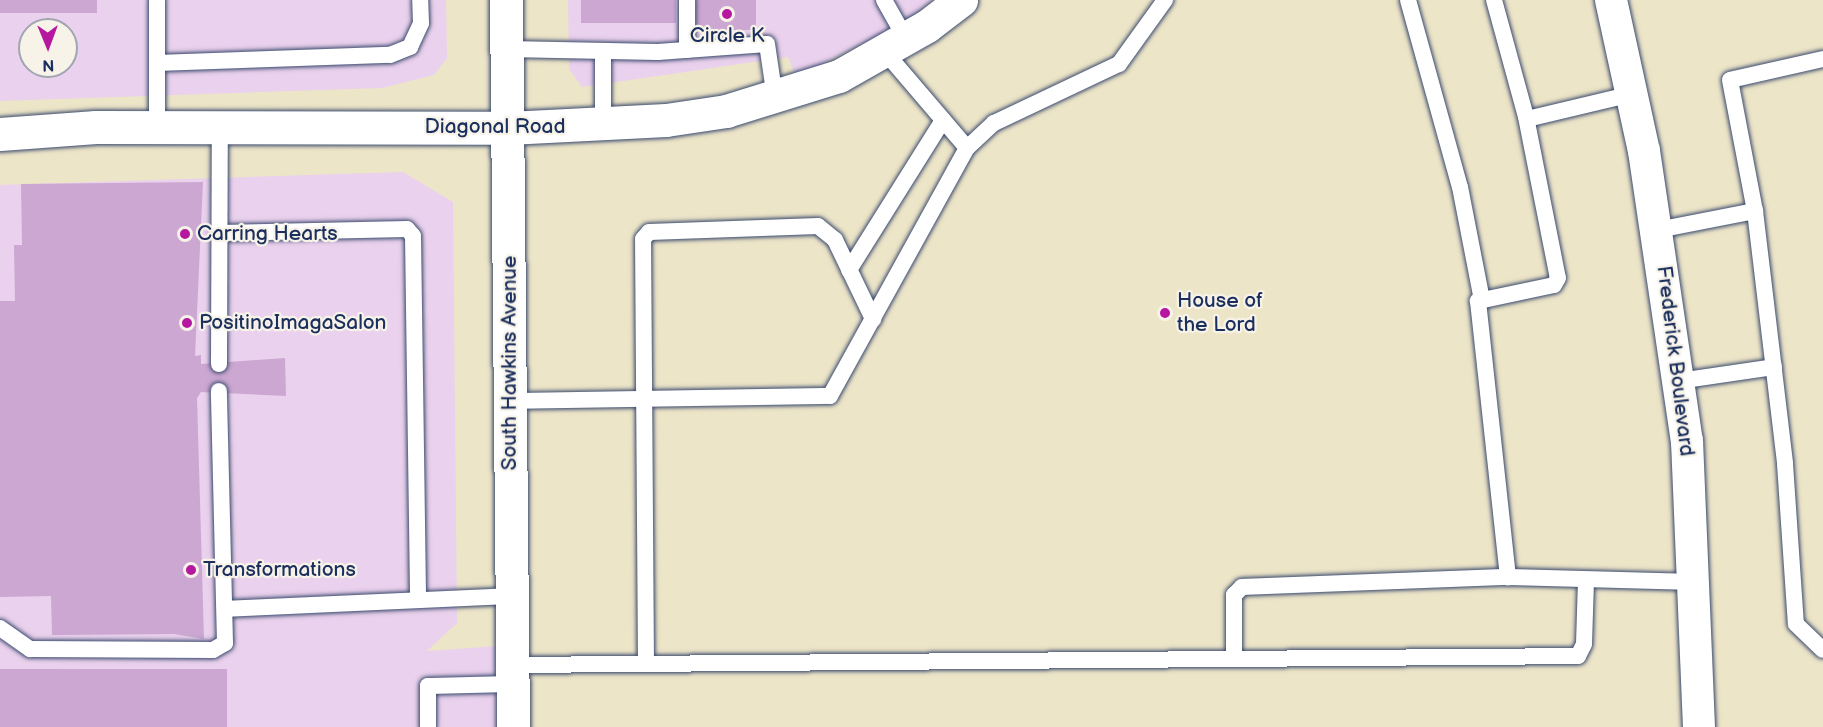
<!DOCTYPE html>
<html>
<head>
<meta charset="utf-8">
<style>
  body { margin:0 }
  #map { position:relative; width:1823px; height:727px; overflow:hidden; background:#ede5c8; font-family:"Balsamiq Sans",sans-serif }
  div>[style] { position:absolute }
  .built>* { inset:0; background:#ead1ed }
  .building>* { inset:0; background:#cba7d1; transform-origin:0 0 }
  .roads { filter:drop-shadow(0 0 2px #3a4a6e) drop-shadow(0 0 2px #3a4a6e) }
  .service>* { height:16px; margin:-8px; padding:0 8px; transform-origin:8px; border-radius:8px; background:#fff }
  .minor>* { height:32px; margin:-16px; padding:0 16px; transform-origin:16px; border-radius:16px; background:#fff }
  .tertiary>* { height:33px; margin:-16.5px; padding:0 16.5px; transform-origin:16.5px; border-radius:16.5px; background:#fff }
  .dots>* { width:16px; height:16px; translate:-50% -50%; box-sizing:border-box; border:3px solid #f7f3e8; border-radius:50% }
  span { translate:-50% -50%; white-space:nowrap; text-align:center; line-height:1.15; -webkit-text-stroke:4.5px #f7f3e8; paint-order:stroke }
  .poi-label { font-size:21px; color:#1b2f5e }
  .left { translate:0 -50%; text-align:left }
  .street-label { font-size:21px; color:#1b2f5e }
  .north { position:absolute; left:18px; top:18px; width:60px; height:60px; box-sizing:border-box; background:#f7f3e8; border:2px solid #9fa5b1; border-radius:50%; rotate:179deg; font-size:16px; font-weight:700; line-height:24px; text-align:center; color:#1b2f5e }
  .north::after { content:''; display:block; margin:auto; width:21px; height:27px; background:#b5179e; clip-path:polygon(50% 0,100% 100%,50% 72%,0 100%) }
</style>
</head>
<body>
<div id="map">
  <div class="built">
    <i style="clip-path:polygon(evenodd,0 0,446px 0,447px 58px,434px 75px,382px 88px,0 101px,0 0,30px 30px,66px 30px,66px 66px,30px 66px,30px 30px)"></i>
    <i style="clip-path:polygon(568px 0,932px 0,911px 19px,796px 77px,788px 57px,582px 87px,569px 69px)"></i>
    <i style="clip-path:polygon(403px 172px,453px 202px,457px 623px,427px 651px,512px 645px,513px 727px,0 727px,0 185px)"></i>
  </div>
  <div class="building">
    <i style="left:0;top:0;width:97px;height:13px"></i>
    <i style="left:581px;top:0;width:95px;height:23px"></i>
    <i style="left:696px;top:0;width:60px;height:30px"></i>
    <i style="clip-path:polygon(203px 182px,195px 356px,201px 355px,201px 364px,285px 358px,286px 396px,201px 392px,197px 398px,204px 639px,174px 634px,52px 635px,51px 596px,0 597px,0 301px,15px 301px,14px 245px,22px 245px,21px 184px)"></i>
    <i style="left:0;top:669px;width:227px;height:58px"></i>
  </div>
  <div class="roads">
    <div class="service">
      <i style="left:157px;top:0;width:125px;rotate:90deg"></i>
      <i style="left:687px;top:0;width:50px;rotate:90deg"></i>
      <i style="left:884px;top:0;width:45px;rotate:60.6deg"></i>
      <i style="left:1408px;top:0;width:194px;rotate:74.5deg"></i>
      <i style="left:1460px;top:187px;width:115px;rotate:79deg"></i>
      <i style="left:1494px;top:0;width:121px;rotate:74.7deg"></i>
      <i style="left:1526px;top:117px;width:164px;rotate:78.8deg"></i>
      <i style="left:1558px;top:278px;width:8px;rotate:120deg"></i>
      <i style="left:1554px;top:285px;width:78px;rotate:168.1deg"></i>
      <i style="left:1478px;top:301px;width:278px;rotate:83.8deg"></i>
      <i style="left:1508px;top:577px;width:188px;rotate:1.5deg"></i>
      <i style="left:507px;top:49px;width:151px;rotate:1.1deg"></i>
      <i style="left:658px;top:52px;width:109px;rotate:-4.2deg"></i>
      <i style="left:767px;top:44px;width:55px;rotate:81.6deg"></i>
      <i style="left:603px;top:52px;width:74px;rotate:90deg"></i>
      <i style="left:885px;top:52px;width:126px;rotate:49.5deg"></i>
      <i style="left:1823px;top:59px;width:95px;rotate:167.3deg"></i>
      <i style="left:1730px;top:80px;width:133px;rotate:79.2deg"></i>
      <i style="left:1755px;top:211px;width:255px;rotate:83.2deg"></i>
      <i style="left:1785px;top:464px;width:160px;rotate:86.1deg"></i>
      <i style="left:1796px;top:624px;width:37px;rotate:44deg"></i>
      <i style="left:157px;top:63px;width:233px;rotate:-2deg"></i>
      <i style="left:390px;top:55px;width:22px;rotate:-22deg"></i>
      <i style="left:410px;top:47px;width:26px;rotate:-65deg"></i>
      <i style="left:421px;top:23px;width:23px;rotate:-92deg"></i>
      <i style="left:1527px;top:119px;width:108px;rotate:-13.4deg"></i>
      <i style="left:1657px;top:230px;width:100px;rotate:-11deg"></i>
      <i style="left:221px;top:233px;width:186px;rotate:-1.2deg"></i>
      <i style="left:407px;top:229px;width:9px;rotate:49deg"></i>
      <i style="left:413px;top:236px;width:364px;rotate:89.2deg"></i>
      <i style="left:849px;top:270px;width:177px;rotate:-57.9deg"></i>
      <i style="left:219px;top:364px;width:239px;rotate:-89.8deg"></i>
      <i style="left:1679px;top:381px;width:96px;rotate:-8.4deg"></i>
      <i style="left:510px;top:401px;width:320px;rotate:-0.9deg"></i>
      <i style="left:830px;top:396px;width:283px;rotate:-61.1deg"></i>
      <i style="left:967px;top:148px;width:37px;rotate:-43deg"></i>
      <i style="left:994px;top:123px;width:138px;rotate:-25.3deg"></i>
      <i style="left:1119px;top:64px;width:79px;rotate:-54.3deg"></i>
      <i style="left:225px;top:609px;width:287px;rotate:-2.6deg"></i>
      <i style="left:0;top:628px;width:37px;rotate:35deg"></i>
      <i style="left:30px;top:649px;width:183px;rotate:0.3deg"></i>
      <i style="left:213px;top:650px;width:14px;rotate:-30deg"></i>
      <i style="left:225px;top:643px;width:252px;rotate:-91.4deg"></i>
      <i style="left:1234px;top:659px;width:64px;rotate:-90deg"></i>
      <i style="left:1234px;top:595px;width:11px;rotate:-45deg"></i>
      <i style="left:1242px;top:587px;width:266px;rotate:-2.2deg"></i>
      <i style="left:646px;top:664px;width:425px;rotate:-90.4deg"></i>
      <i style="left:643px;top:239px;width:9px;rotate:-49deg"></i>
      <i style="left:649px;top:232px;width:169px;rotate:-2deg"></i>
      <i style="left:818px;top:226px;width:22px;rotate:39deg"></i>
      <i style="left:835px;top:240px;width:88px;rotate:64.3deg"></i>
      <i style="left:512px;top:665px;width:1066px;rotate:-0.48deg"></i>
      <i style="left:1578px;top:656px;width:13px;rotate:-63deg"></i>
      <i style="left:1584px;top:644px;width:62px;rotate:-88.2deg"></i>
      <i style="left:428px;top:727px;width:41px;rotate:-90deg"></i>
      <i style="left:428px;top:686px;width:84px;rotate:-1.4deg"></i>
    </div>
    <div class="minor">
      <i style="left:1611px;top:0;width:155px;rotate:77.7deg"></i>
      <i style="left:1644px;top:151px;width:293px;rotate:81.6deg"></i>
      <i style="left:1687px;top:441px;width:286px;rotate:87.6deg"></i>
    </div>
    <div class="tertiary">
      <i style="left:506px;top:0;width:727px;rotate:89.45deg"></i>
      <i style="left:0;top:134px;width:96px;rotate:-4.2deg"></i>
      <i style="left:96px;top:127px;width:412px;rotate:0.1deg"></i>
      <i style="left:508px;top:128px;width:158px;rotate:-2.9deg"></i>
      <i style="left:666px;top:120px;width:61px;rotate:-8.5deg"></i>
      <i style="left:726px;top:111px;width:118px;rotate:-17.2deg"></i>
      <i style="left:839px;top:76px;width:101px;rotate:-29.6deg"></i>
      <i style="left:927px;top:26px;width:43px;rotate:-37.4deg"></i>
    </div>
  </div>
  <div class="dots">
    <i style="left:727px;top:14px;background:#b5179e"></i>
    <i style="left:185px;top:234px;background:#b5179e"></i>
    <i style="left:1165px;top:313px;background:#b5179e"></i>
    <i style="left:187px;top:323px;background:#b5179e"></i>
    <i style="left:191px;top:570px;background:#b5179e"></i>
  </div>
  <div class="poi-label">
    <span style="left:727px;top:36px">Circle K</span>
    <span class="left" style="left:197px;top:234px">Carring Hearts</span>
    <span class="left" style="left:1177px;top:313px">House of<br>the Lord</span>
    <span class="left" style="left:199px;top:323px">PositinoImagaSalon</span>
    <span class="left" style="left:203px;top:570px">Transformations</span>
  </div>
  <div class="street-label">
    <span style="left:495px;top:127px">Diagonal Road</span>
    <span style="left:1675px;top:361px;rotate:83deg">Frederick Boulevard</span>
    <span style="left:510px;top:363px;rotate:-90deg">South Hawkins Avenue</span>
  </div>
  <div class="north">N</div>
</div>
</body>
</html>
